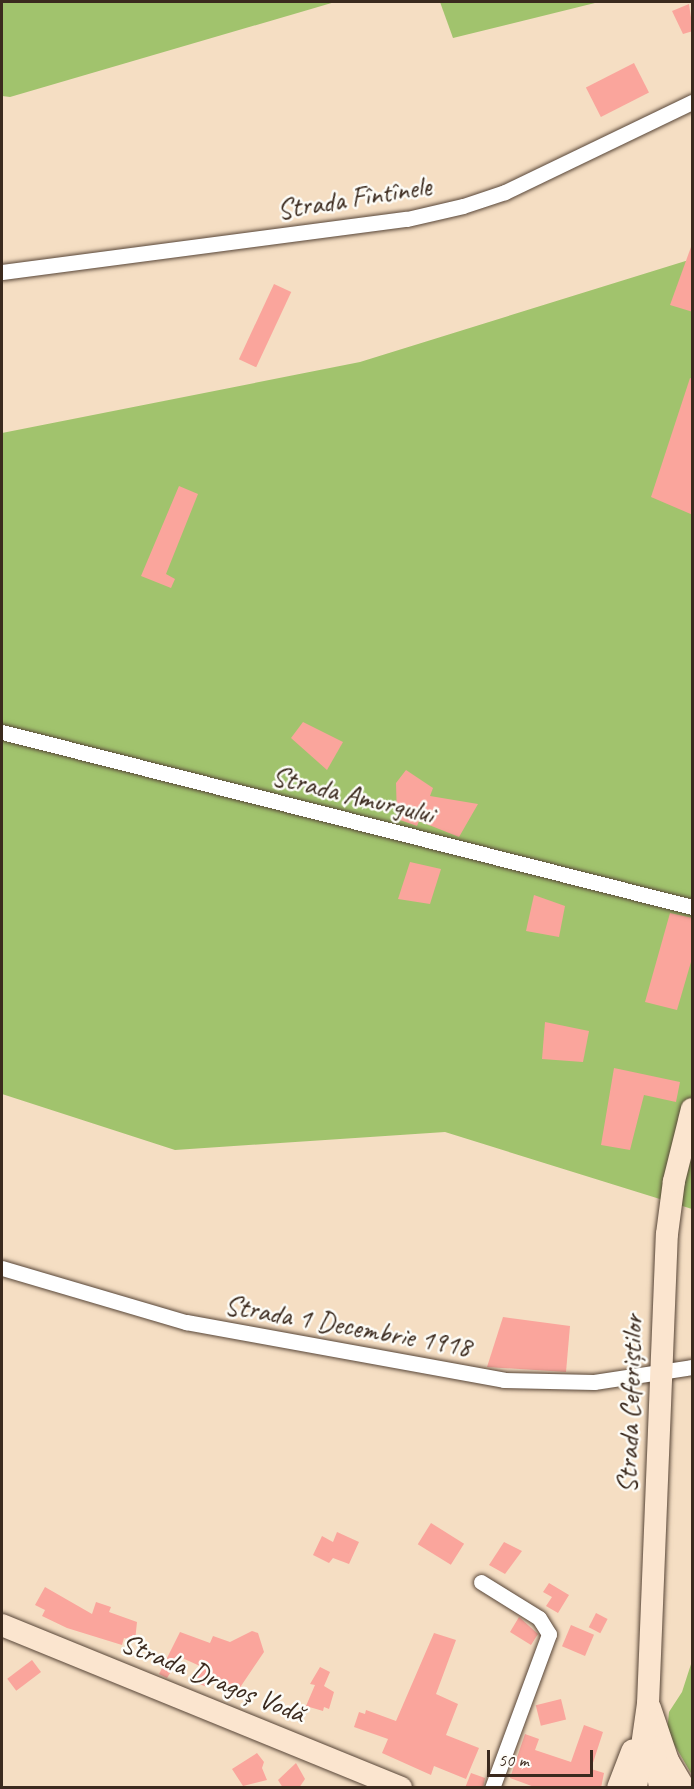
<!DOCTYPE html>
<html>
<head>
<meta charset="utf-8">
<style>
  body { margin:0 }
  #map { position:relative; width:694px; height:1789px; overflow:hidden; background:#f5dec3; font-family:Caveat,sans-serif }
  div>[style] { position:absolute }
  .green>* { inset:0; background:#a1c36d }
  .building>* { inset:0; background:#faa59c; transform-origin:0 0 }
  .roads { filter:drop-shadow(0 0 2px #574537) drop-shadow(0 0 2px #574537) }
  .street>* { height:15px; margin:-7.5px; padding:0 7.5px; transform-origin:7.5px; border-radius:7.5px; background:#fff }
  .secondary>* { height:22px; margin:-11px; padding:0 11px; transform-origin:11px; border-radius:11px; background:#fbe5cf }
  span { translate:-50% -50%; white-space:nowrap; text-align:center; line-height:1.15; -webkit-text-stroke:5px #fdfcf7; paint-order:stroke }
  .street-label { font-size:28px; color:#3b2a1e }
  .frame { position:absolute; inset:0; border:3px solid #3b2a1e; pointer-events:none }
  .scale { position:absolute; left:487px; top:1750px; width:106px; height:27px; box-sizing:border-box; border:3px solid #3b2a1e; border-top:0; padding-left:8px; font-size:18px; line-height:21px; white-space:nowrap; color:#3b2a1e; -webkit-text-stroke:4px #fdfcf7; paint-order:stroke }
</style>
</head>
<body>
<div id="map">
  <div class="green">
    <i style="clip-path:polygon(2px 2px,335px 2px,10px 97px,2px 96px)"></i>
    <i style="clip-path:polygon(440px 2px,599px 2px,453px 38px)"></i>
    <i style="clip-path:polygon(692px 259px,692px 1209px,445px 1132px,175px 1150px,2px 1094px,2px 433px,360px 362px)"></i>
    <i style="clip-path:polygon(692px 1661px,692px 1775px,667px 1732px,669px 1712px,682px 1692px)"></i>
  </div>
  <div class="building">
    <i style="clip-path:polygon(689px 4px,693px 31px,683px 34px,672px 11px)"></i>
    <i style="left:634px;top:63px;width:33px;height:54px;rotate:63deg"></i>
    <i style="clip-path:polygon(691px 247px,693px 247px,693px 312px,670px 305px)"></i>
    <i style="left:274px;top:284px;width:19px;height:83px;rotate:25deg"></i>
    <i style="clip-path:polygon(690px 378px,693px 379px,693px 515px,651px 497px)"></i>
    <i style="clip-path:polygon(179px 486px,198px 494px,166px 574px,175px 579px,171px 588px,141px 576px)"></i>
    <i style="clip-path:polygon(303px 722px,343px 742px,327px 770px,291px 738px)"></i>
    <i style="clip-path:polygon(406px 770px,433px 788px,430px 796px,478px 804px,459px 837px,419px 821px,417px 826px,397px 819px,396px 783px)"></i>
    <i style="clip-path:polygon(410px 862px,441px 869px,430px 904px,398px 899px)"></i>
    <i style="clip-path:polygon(534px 895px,565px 906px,559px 937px,526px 931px)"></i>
    <i style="clip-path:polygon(670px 913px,693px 918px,693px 955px,677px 1010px,645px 1002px)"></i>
    <i style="clip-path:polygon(545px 1022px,589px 1031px,583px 1062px,542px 1059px)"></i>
    <i style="clip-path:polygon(614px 1068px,680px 1082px,676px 1102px,644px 1095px,630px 1150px,601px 1145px)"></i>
    <i style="clip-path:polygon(503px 1317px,570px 1326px,566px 1372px,487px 1367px)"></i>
    <i style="left:431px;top:1523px;width:39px;height:25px;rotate:32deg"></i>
    <i style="clip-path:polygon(337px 1532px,359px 1542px,349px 1564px,333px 1558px,329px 1563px,313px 1555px,322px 1536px,333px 1542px)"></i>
    <i style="clip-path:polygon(504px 1542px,522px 1551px,505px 1574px,489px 1565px)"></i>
    <i style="clip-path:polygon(549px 1583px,569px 1595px,558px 1613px,546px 1606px,552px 1597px,543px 1592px)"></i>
    <i style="clip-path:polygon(45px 1587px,92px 1614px,96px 1602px,111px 1607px,109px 1612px,137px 1622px,135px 1641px,124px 1638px,122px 1645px,67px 1628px,42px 1616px,45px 1610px,35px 1605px)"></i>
    <i style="left:596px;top:1613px;width:13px;height:16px;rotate:27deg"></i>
    <i style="clip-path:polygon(519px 1617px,538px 1634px,531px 1645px,510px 1632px)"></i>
    <i style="left:571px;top:1625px;width:25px;height:23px;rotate:23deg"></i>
    <i style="clip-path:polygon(252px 1631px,258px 1633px,264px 1652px,237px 1692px,227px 1692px,210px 1679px,207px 1687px,194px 1682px,200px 1666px,180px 1657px,167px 1678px,159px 1674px,180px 1632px,210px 1643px,213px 1636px,230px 1642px)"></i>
    <i style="clip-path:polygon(434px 1633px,456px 1640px,436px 1694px,458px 1704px,446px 1735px,479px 1748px,466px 1779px,434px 1766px,431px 1775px,382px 1753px,388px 1739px,354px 1727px,359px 1712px,365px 1714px,366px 1710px,396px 1721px)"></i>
    <i style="left:32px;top:1660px;width:15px;height:31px;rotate:53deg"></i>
    <i style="clip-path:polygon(320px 1667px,330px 1672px,324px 1686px,334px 1692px,329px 1709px,324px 1707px,323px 1711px,306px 1706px,315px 1685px,310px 1684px)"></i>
    <i style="left:561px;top:1699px;width:21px;height:26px;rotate:76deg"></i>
    <i style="clip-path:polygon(584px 1725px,603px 1732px,591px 1769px,604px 1773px,601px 1788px,537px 1788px,510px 1778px,525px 1734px,539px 1739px,535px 1750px,571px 1762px)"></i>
    <i style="clip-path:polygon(257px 1753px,264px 1762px,262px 1768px,267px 1780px,243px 1786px,232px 1769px)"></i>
    <i style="clip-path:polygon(296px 1763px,305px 1779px,299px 1788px,283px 1788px,278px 1780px)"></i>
    <i style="clip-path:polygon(471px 1773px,485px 1778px,483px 1788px,465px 1788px)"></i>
  </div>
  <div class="roads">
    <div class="street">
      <i style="left:2px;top:272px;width:408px;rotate:-7.5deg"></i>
      <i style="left:407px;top:219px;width:57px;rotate:-13.1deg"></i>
      <i style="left:463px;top:206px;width:44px;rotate:-18.4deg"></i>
      <i style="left:505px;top:192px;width:208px;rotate:-25.7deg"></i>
      <i style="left:2px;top:732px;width:712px;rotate:14.23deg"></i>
      <i style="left:2px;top:1268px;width:192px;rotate:16.4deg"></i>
      <i style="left:186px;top:1322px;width:323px;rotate:10.3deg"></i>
      <i style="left:504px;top:1380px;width:90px;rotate:1.3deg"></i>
      <i style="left:594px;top:1382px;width:99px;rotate:-8.7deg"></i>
      <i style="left:481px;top:1582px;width:68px;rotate:31.8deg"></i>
      <i style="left:539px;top:1618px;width:19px;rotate:58deg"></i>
      <i style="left:549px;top:1634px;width:164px;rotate:110.3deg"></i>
    </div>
    <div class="secondary">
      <i style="left:2px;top:1625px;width:431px;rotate:22.2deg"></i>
      <i style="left:650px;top:1708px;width:56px;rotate:71.2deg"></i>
      <i style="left:668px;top:1761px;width:31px;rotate:59deg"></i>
      <i style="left:654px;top:1747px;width:41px;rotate:81.7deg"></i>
      <i style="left:618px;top:1788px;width:40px;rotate:-69deg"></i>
      <i style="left:636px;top:1788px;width:85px;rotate:-81.9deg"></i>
      <i style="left:648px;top:1704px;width:470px;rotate:-87.7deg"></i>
      <i style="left:667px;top:1234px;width:53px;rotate:-82.5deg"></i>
      <i style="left:674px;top:1181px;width:74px;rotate:-76deg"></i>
    </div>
  </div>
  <div class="street-label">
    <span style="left:354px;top:198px;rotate:-9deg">Strada Fîntînele</span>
    <span style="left:353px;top:795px;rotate:14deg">Strada Amurgului</span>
    <span style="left:348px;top:1326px;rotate:10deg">Strada 1 Decembrie 1918</span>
    <span style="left:630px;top:1404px;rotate:-88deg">Strada Ceferiștilor</span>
    <span style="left:213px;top:1678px;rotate:22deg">Strada Dragoș Vodă</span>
  </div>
  <div class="frame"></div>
  <div class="scale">50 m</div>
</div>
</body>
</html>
